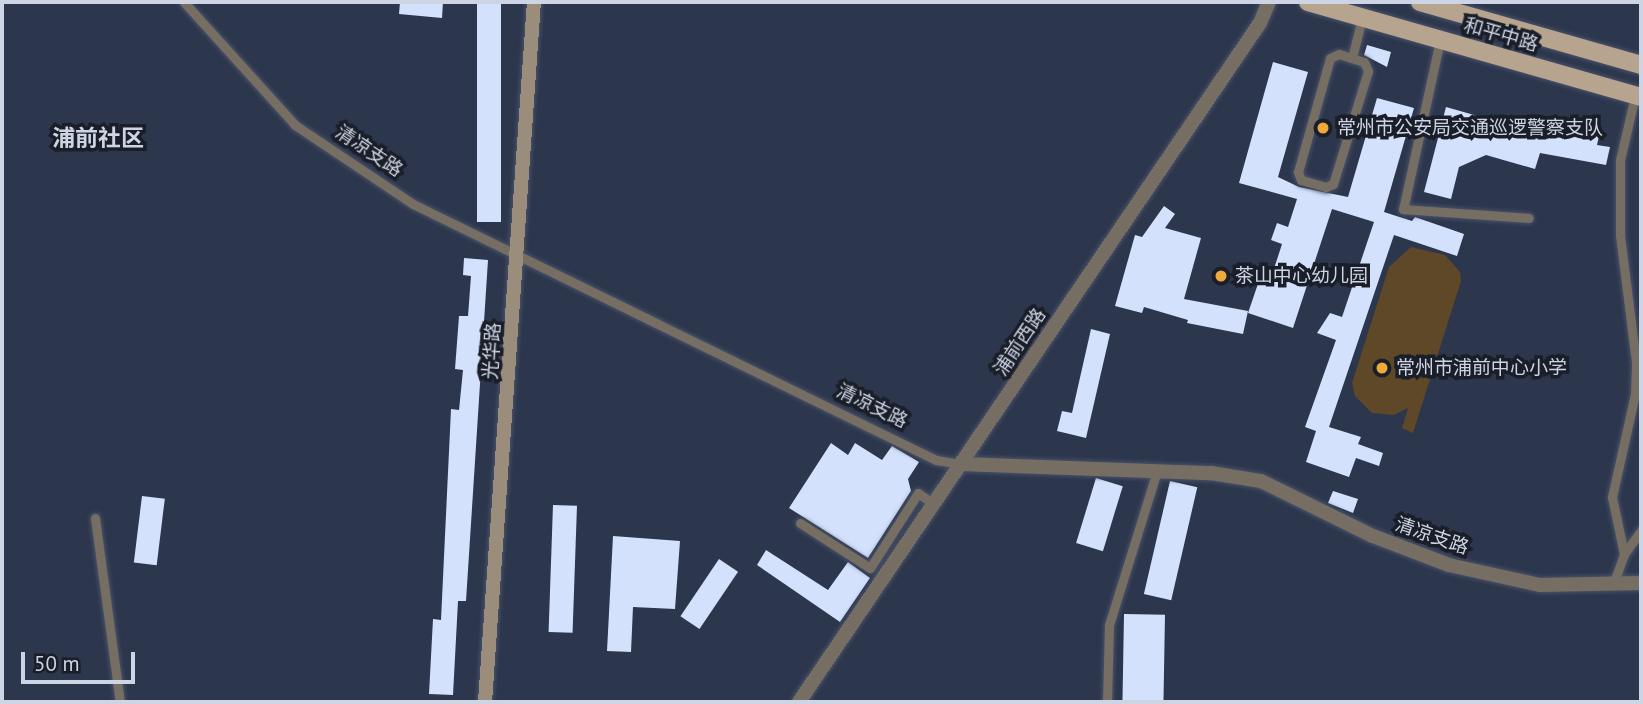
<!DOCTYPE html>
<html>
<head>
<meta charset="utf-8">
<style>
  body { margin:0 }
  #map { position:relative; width:1643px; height:704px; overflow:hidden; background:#2c364d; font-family:"PT Sans","Noto Sans SC",sans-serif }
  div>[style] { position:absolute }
  .green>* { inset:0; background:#5f4828 }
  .building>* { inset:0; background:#d4e1fc; transform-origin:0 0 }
  .roads { filter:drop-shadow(0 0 2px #495268) drop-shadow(0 0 2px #495268) }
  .lane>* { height:9px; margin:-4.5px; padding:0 4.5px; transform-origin:4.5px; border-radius:4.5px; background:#776e63 }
  .street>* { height:14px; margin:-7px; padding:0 7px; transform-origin:7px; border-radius:7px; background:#776e63 }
  .secondary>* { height:14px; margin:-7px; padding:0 7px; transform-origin:7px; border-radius:7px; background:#9a8d7c }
  .primary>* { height:18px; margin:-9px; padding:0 9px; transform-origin:9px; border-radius:9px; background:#b6a48e }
  .dots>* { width:19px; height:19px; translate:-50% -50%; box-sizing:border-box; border:4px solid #191e28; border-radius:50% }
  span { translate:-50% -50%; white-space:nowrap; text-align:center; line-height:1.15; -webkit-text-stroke:7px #191e28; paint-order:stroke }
  .street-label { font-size:19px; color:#cdd4e3 }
  .poi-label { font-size:19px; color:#cdd4e3 }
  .left { translate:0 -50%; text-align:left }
  .quarter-label { font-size:23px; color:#cdd4e3; font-weight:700 }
  .frame { position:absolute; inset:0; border:4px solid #cdd4e3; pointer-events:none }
  .scale { position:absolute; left:21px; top:652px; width:114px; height:32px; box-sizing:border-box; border:4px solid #cdd4e3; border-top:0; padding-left:9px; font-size:21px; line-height:24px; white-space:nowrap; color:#cdd4e3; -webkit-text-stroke:5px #191e28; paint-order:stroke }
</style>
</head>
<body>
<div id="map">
  <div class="green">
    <i style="clip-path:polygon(1411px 247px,1445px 255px,1460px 272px,1461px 281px,1413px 433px,1402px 428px,1408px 408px,1394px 415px,1372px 413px,1355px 396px,1352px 383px,1389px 267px)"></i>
  </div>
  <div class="building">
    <i style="clip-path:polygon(400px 2px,443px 2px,442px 18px,399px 14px)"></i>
    <i style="left:477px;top:2px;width:24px;height:220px"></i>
    <i style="clip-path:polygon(1367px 45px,1391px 52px,1387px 67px,1364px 55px)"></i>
    <i style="clip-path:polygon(1273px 62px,1308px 72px,1278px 177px,1299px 187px,1348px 197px,1377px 98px,1414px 108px,1384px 212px,1412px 221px,1415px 217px,1464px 234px,1457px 256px,1394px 235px,1329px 427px,1361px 437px,1358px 444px,1383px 453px,1379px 466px,1356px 458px,1349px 477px,1306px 462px,1316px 431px,1305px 427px,1336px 340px,1317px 333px,1330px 313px,1342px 317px,1374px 222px,1332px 209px,1293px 328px,1248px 313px,1261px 275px,1271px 278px,1282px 244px,1271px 240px,1277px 223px,1288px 227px,1297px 199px,1239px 183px)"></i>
    <i style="clip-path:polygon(1446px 107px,1544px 135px,1561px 138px,1563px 130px,1599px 136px,1597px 145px,1610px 147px,1606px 165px,1540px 153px,1535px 169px,1486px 155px,1459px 167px,1451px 199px,1424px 192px)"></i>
    <i style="clip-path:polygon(1164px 206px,1175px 214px,1165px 228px,1201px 238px,1184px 299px,1248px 311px,1243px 334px,1187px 323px,1188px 320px,1144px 307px,1142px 313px,1115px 306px,1135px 235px,1142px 237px)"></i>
    <i style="clip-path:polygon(464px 258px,488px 260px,466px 601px,458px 601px,453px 695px,429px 694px,433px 619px,441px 620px,451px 409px,459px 410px,463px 370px,455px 369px,459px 316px,468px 316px,471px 276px,463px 275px)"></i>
    <i style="clip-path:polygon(1091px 329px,1110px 334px,1086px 438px,1057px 431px,1062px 411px,1072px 413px)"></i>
    <i style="clip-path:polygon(831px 443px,848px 455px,855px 443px,882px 460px,892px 446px,919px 462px,908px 479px,911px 491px,868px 558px,789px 508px)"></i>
    <i style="left:1096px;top:478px;width:28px;height:68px;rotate:17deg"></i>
    <i style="left:1170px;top:481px;width:28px;height:116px;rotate:13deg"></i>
    <i style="clip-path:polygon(1333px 491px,1358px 499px,1353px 513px,1328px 503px)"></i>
    <i style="left:142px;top:496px;width:23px;height:67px;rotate:7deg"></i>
    <i style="left:553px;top:505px;width:24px;height:127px;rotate:2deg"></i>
    <i style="clip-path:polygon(613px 536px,680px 541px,675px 609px,633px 607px,631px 652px,607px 651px)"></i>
    <i style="clip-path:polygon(766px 550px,828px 590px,848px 562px,870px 578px,840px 622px,757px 565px)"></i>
    <i style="left:719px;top:559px;width:23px;height:69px;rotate:34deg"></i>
    <i style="left:1124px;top:614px;width:41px;height:88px;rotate:1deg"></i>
  </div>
  <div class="roads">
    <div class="lane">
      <i style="left:184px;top:2px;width:166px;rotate:47.9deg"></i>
      <i style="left:295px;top:125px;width:142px;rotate:33.8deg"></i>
      <i style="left:413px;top:204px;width:582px;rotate:26.08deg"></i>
      <i style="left:936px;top:460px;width:25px;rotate:9deg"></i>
      <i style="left:1440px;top:40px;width:173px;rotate:102.3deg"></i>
      <i style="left:1403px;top:209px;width:126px;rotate:4.1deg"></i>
      <i style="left:1339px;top:54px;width:26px;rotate:18deg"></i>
      <i style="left:1364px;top:62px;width:10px;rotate:66deg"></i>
      <i style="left:1368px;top:71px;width:118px;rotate:107.2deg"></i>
      <i style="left:1333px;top:184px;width:8px;rotate:157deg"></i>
      <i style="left:1326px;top:187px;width:26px;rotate:-164deg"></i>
      <i style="left:1301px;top:180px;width:9px;rotate:-111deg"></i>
      <i style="left:1298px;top:172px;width:118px;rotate:-74.3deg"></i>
      <i style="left:1330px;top:58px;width:10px;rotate:-24deg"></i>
      <i style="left:1352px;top:58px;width:41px;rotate:-76deg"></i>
      <i style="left:95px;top:518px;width:186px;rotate:82.3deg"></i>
      <i style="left:800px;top:523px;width:83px;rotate:32.7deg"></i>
      <i style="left:870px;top:568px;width:89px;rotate:-57.4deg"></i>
      <i style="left:918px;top:493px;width:19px;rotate:35deg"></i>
      <i style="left:1624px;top:554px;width:29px;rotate:-54deg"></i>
      <i style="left:1614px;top:582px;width:30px;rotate:-70deg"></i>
      <i style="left:1624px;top:554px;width:58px;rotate:-101.9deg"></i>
      <i style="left:1612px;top:497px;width:106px;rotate:-77.4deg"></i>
      <i style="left:1635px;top:394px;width:32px;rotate:-88deg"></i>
      <i style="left:1636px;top:362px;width:128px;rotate:-97.2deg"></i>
      <i style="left:1620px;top:235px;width:75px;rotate:-90deg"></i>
      <i style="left:1620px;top:160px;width:66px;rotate:-76.8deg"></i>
      <i style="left:1107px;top:702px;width:77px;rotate:-88.5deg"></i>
      <i style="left:1109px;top:625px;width:161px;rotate:-72.7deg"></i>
    </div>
    <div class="street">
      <i style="left:961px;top:464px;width:250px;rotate:2.1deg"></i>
      <i style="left:1211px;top:473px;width:51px;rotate:9.1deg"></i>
      <i style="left:1261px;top:481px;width:125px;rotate:26.2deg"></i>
      <i style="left:1373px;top:536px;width:81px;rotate:20.9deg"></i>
      <i style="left:1449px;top:565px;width:93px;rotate:12.4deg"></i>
      <i style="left:1540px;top:585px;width:101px;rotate:-1.1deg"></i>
      <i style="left:799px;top:702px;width:821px;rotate:-55.83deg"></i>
      <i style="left:1260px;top:23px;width:23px;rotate:-67deg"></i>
    </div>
    <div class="secondary">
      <i style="left:485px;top:702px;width:702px;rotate:-86deg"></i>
    </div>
    <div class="primary">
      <i style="left:1308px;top:2px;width:346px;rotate:15.9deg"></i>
      <i style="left:1420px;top:2px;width:230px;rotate:15.9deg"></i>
    </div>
  </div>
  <div class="dots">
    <i style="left:1323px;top:128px;background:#eea83c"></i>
    <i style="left:1221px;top:276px;background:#eea83c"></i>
    <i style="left:1382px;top:368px;background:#eea83c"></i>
  </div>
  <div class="street-label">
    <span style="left:1501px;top:35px;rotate:16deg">和平中路</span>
    <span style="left:369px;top:151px;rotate:34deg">清凉支路</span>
    <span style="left:1020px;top:342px;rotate:-56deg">浦前西路</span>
    <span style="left:492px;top:351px;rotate:-86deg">光华路</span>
    <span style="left:872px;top:406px;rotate:26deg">清凉支路</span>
    <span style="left:1432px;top:536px;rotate:19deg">清凉支路</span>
  </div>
  <div class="poi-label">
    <span class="left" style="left:1337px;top:128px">常州市公安局交通巡逻警察支队</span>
    <span class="left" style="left:1235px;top:276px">茶山中心幼儿园</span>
    <span class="left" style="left:1396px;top:368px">常州市浦前中心小学</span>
  </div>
  <div class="quarter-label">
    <span style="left:98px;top:138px">浦前社区</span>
  </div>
  <div class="frame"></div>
  <div class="scale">50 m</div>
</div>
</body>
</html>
